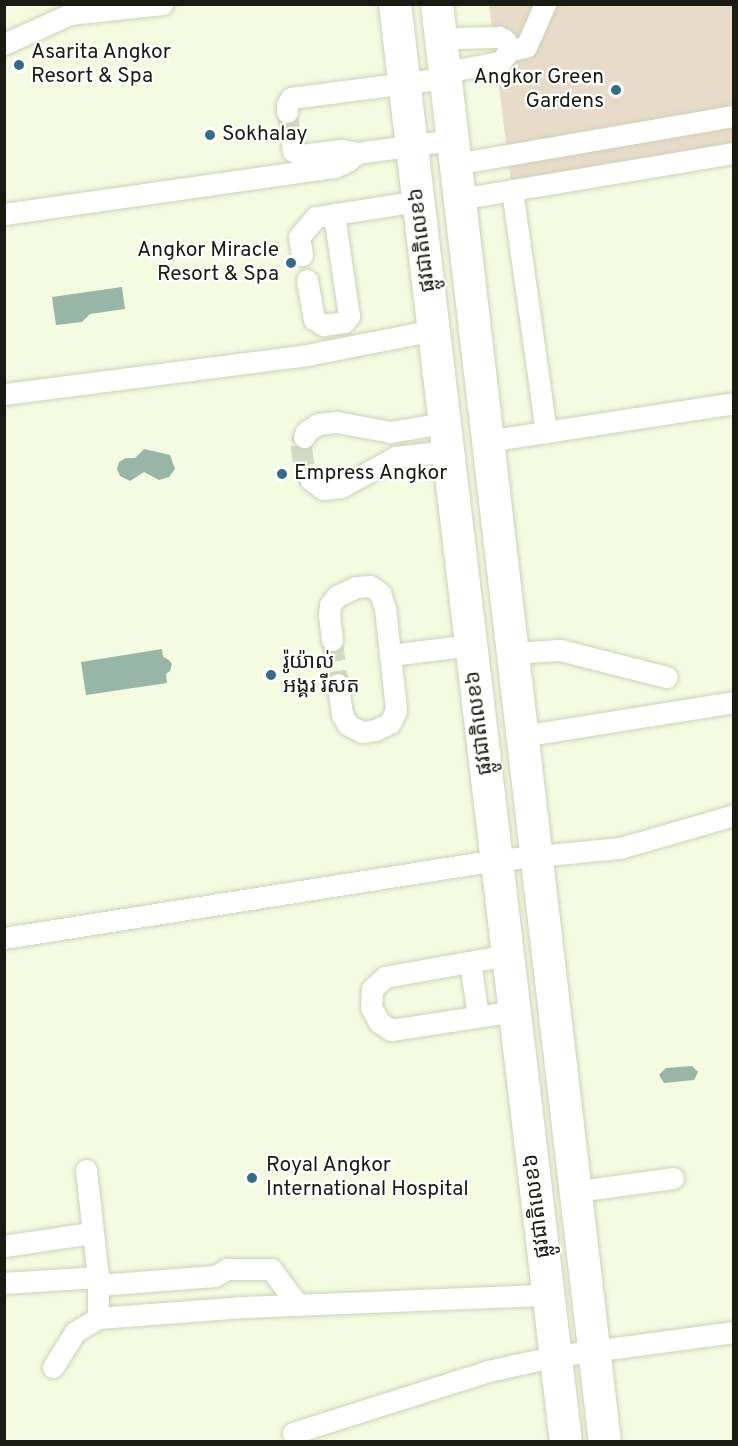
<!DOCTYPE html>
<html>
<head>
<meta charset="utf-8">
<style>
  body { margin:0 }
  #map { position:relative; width:738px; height:1446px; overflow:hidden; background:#f4fbe0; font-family:Overpass,"Noto Sans Khmer",sans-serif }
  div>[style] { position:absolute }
  .green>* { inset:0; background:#e9dbca }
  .water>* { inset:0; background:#97b6a7 }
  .minor-tunnel>* { height:21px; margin-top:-10.5px; transform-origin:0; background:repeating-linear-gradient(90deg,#d3dac1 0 21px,transparent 0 31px) }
  .roads { filter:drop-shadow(0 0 2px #ccd2b9) drop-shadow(0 0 2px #ccd2b9) }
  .minor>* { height:21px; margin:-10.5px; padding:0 10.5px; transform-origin:10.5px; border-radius:10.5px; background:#fff }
  .highway>* { height:32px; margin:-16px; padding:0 16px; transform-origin:16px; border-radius:16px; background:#fff }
  .dots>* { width:16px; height:16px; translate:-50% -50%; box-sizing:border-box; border:3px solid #fff; border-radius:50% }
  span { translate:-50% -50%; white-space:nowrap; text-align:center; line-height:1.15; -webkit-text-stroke:4.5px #fff; paint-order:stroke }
  .poi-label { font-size:21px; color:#1a1c13 }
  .left { translate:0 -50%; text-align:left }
  .right { translate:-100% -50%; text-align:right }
  .street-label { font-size:21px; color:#1a1c13 }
  .frame { position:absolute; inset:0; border:6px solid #1a1c13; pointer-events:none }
</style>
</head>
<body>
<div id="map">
  <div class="green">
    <i style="clip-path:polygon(489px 5px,733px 5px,733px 147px,511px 183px)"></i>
  </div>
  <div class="water">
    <i style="clip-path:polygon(122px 287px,125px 309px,90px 314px,82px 322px,56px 325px,52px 297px)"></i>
    <i style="clip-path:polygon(144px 449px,170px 455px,175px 469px,169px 477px,159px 480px,144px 472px,130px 481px,120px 476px,117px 469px,119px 462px,126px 458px,135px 458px)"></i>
    <i style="clip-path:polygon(162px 649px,163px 657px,169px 660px,172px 664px,170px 671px,166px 674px,167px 683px,86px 695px,81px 662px)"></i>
    <i style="clip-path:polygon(692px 1066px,698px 1072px,694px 1080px,664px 1083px,659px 1075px,666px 1068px)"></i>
  </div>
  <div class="minor-tunnel">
    <i style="left:287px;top:112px;width:32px;rotate:81deg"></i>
    <i style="left:304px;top:437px;width:8px;rotate:113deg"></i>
    <i style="left:301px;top:444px;width:28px;rotate:82deg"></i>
    <i style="left:305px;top:472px;width:9px;rotate:54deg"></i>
    <i style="left:332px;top:640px;width:44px;rotate:82.2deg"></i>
  </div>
  <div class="roads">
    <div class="minor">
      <i style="left:4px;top:44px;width:72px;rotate:-24.4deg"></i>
      <i style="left:70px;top:14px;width:93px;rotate:-6.2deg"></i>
      <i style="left:510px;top:50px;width:16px;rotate:-11deg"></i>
      <i style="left:526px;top:47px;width:47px;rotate:-66.2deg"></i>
      <i style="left:287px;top:112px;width:7px;rotate:-90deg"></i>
      <i style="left:287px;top:105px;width:8px;rotate:-60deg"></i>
      <i style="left:291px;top:98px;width:155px;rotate:-7.4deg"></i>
      <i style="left:445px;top:78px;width:14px;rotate:-36deg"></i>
      <i style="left:456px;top:70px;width:45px;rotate:-10.3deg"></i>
      <i style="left:500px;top:62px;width:16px;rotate:-50deg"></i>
      <i style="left:510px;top:50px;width:11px;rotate:-117deg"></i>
      <i style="left:505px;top:40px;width:7px;rotate:-153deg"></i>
      <i style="left:499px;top:37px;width:45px;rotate:178.7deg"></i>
      <i style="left:454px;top:38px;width:15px;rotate:-157deg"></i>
      <i style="left:292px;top:144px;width:7px;rotate:82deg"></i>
      <i style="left:293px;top:151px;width:8px;rotate:30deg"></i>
      <i style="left:300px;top:155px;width:42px;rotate:-6.8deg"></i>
      <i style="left:342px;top:150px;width:15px;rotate:11deg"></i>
      <i style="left:357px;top:153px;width:96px;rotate:-7.8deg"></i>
      <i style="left:455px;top:164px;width:283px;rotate:-9.8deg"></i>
      <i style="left:512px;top:190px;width:245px;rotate:82deg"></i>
      <i style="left:459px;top:199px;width:279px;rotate:-9.5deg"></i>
      <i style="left:4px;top:214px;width:334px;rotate:-8.1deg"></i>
      <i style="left:335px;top:167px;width:14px;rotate:-25deg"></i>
      <i style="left:348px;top:161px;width:12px;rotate:-42deg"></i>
      <i style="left:302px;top:255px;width:18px;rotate:-99deg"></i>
      <i style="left:299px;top:237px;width:26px;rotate:-50deg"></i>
      <i style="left:316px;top:217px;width:103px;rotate:-8.9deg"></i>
      <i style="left:307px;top:280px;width:40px;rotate:80deg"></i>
      <i style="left:314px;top:319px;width:11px;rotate:34deg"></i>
      <i style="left:323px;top:325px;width:21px;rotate:-8deg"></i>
      <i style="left:344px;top:322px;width:8px;rotate:-50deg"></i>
      <i style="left:349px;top:316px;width:103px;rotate:-98.4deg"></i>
      <i style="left:4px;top:394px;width:305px;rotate:-7.3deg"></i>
      <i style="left:307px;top:355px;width:129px;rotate:-11.1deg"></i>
      <i style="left:304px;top:437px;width:5px;rotate:-68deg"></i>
      <i style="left:306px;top:432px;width:14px;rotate:-34deg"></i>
      <i style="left:318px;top:424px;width:19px;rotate:-6deg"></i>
      <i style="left:337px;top:422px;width:54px;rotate:10.7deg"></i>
      <i style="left:390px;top:432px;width:56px;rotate:-9.3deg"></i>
      <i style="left:487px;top:441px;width:250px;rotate:-8.7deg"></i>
      <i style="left:310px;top:479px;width:16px;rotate:38deg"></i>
      <i style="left:323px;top:489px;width:18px;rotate:-6deg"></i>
      <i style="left:341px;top:487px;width:63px;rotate:-28.6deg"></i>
      <i style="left:396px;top:457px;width:52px;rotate:-6.6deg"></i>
      <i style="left:332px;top:640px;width:25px;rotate:-97deg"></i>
      <i style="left:329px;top:615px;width:10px;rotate:-84deg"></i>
      <i style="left:330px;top:605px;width:11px;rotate:-52deg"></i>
      <i style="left:337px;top:596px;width:21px;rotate:-25deg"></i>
      <i style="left:356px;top:587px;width:14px;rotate:-4deg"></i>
      <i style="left:370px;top:586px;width:12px;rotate:35deg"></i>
      <i style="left:380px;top:593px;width:16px;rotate:72deg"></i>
      <i style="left:385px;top:608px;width:103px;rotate:83.8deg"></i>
      <i style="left:396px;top:710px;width:14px;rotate:115deg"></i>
      <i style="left:390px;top:723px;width:17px;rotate:155deg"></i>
      <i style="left:375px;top:730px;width:13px;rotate:171deg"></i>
      <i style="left:362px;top:732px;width:16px;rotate:-153deg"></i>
      <i style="left:348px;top:725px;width:13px;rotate:-119deg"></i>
      <i style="left:342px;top:714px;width:30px;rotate:-98deg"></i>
      <i style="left:512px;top:653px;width:48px;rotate:-3.6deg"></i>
      <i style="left:560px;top:650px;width:110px;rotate:14.2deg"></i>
      <i style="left:390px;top:655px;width:82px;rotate:-7deg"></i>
      <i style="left:522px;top:736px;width:215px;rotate:-9.1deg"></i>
      <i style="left:4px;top:938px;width:499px;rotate:-9deg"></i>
      <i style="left:497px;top:860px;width:124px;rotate:-5.6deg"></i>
      <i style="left:620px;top:848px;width:119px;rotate:-16.1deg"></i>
      <i style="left:508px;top:955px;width:125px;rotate:169.9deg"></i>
      <i style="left:385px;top:977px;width:18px;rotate:137deg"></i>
      <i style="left:372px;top:989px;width:18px;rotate:93deg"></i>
      <i style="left:371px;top:1007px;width:17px;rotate:62deg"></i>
      <i style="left:379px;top:1022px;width:14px;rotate:34deg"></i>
      <i style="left:391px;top:1030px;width:125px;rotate:-8.7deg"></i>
      <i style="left:470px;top:962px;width:55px;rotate:81.6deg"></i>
      <i style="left:86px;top:1170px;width:108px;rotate:83.6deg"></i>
      <i style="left:98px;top:1277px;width:41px;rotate:90deg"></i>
      <i style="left:98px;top:1318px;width:146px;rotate:-4.3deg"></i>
      <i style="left:244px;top:1307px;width:304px;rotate:-2.3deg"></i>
      <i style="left:578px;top:1191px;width:96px;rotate:-7.8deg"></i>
      <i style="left:4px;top:1246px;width:88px;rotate:-8.5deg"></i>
      <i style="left:4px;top:1283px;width:94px;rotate:-3.7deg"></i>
      <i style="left:98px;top:1285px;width:117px;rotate:-4.4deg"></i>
      <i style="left:215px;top:1276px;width:14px;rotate:-30deg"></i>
      <i style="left:227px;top:1269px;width:44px"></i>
      <i style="left:271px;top:1269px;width:45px;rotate:53.1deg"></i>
      <i style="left:53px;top:1367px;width:41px;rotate:-57.8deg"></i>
      <i style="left:75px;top:1332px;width:27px;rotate:-31deg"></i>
      <i style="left:293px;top:1433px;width:205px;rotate:-17.6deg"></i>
      <i style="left:488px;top:1371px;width:70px;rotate:-12.4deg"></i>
      <i style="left:556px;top:1356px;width:180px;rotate:-7.7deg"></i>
    </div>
    <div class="highway">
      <i style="left:395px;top:4px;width:1448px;rotate:83.22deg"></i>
      <i style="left:437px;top:4px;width:1448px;rotate:83.34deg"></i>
    </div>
  </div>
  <div class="dots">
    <i style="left:19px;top:65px;background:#356b86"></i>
    <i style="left:616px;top:90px;background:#356b86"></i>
    <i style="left:210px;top:135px;background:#356b86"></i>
    <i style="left:291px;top:263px;background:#356b86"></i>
    <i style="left:282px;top:474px;background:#356b86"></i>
    <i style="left:271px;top:675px;background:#356b86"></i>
    <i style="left:252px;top:1178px;background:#356b86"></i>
  </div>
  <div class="poi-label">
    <span class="left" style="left:31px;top:65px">Asarita Angkor<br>Resort &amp; Spa</span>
    <span class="right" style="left:604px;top:90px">Angkor Green<br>Gardens</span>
    <span class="left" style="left:222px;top:135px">Sokhalay</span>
    <span class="right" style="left:279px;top:263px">Angkor Miracle<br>Resort &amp; Spa</span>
    <span class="left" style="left:294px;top:474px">Empress Angkor</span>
    <span class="left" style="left:283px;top:675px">រ៉ូយ៉ាល់<br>អង្គរ រីសត</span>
    <span class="left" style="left:266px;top:1178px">Royal Angkor<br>International Hospital</span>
  </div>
  <div class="street-label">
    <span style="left:423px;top:240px;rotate:-97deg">ផ្លូវជាតិលេខ៦</span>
    <span style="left:480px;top:723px;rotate:-97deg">ផ្លូវជាតិលេខ៦</span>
    <span style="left:538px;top:1206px;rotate:-97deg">ផ្លូវជាតិលេខ៦</span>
  </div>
  <div class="frame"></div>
</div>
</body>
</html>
